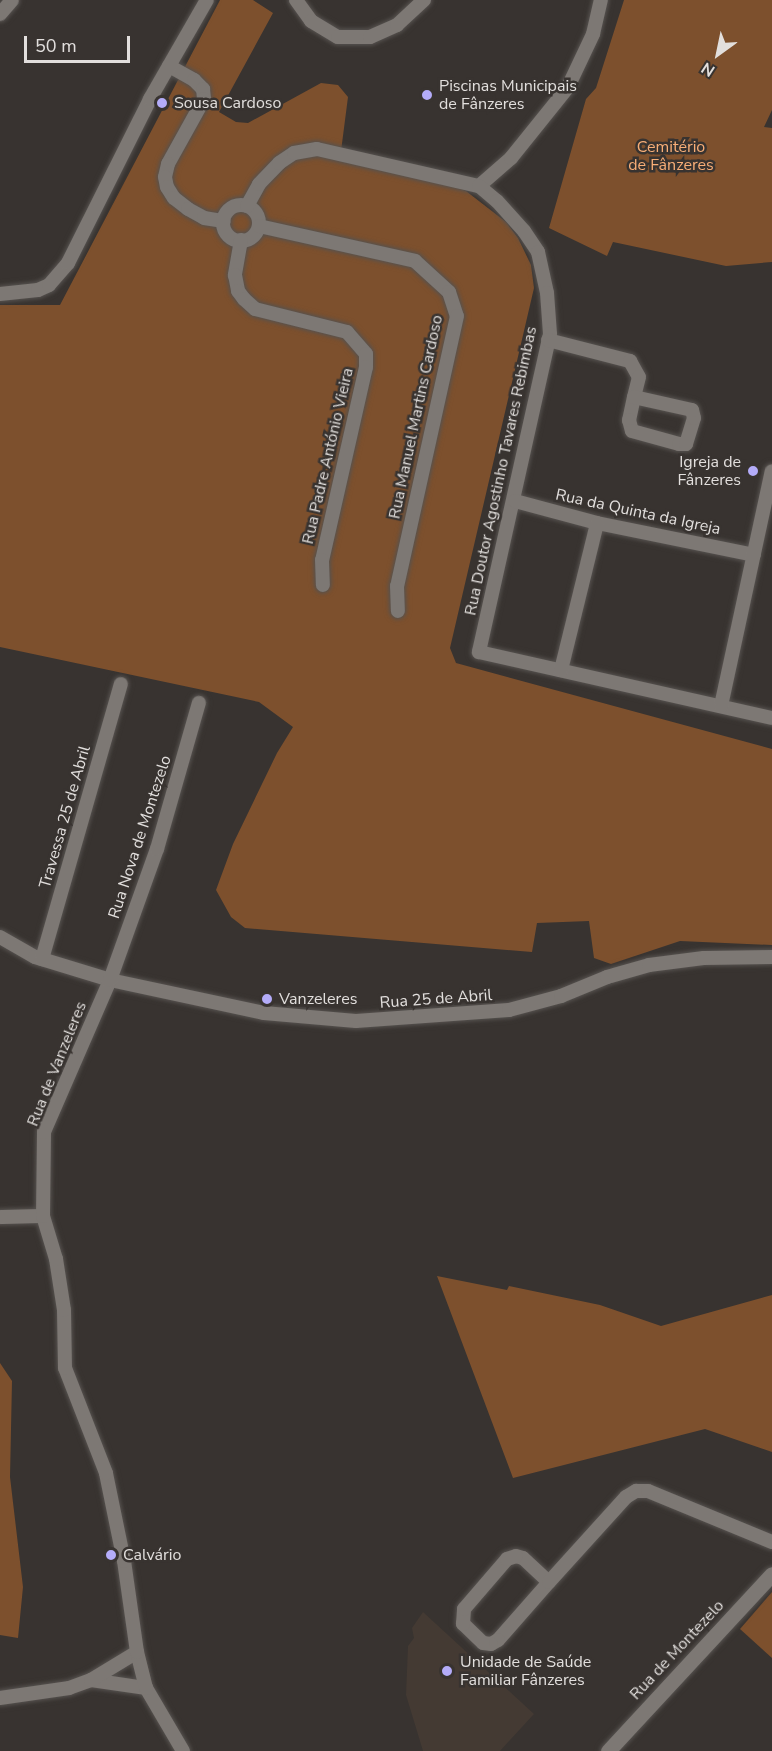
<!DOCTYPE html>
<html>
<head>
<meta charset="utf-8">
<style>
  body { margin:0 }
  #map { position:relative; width:772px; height:1751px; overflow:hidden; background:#383330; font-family:"Nunito Sans",sans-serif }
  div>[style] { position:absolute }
  .built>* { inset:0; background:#443a33 }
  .green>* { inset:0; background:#7d502d }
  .roads { filter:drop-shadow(0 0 2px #56524f) drop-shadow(0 0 2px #56524f) }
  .minor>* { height:14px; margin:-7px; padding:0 7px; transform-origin:7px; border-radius:7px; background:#7d7874 }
  .minor>.ring { margin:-7px; padding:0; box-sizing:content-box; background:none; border:14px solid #7d7874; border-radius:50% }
  .tertiary>* { height:15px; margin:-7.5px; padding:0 7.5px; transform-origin:7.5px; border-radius:7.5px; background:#7d7874 }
  .dots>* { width:16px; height:16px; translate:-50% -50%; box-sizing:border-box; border:3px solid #383330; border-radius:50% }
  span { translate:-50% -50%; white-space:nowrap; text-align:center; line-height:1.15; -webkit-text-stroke:5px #383330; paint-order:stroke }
  .poi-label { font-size:16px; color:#e2dfdd }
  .left { translate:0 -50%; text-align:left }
  .right { translate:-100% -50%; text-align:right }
  .park-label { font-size:16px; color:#f8ae77 }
  .street-label { font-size:16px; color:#e2dfdd }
  .north { position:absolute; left:688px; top:24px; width:60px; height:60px; -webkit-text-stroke:4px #383330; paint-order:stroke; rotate:213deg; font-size:16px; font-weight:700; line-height:24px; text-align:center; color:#e2dfdd }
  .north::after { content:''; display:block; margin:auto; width:21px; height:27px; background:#e2dfdd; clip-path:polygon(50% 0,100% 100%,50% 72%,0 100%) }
  .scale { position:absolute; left:24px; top:36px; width:106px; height:27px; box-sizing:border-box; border:3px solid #e2dfdd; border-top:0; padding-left:8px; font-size:18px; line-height:21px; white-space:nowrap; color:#e2dfdd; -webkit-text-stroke:4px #383330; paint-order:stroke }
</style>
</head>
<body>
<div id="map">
  <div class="built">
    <i style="clip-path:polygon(423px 1612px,534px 1714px,500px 1751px,423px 1751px,406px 1695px,408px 1646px,414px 1638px,412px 1628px)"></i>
  </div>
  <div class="green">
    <i style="clip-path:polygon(220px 0,253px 0,273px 13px,219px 112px,236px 122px,248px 123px,321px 83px,338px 85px,348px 97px,340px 159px,440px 181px,466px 191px,506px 222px,518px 238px,531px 265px,534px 288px,450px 648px,456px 663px,772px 749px,772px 945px,680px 941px,611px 964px,594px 958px,589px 921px,537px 923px,532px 952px,245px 928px,231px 917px,216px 890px,233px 844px,277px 753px,293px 727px,259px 702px,0 647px,0 305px,60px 305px)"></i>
    <i style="clip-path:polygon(624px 0,772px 0,772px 110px,764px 127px,772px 128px,772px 262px,726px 266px,613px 242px,607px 256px,549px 228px,586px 99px,596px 88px)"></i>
    <i style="clip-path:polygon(437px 1276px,507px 1290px,509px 1286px,600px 1305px,661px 1326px,772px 1295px,772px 1452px,705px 1429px,513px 1478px)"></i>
    <i style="clip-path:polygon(0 1363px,12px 1381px,10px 1477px,23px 1587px,18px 1638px,0 1635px)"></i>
    <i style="clip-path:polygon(772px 1592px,772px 1658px,740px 1629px)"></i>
  </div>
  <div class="roads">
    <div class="minor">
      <i style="left:296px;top:0;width:26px;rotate:54deg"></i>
      <i style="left:311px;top:21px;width:31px;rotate:31deg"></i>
      <i style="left:338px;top:37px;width:32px"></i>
      <i style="left:370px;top:37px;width:30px;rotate:-24deg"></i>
      <i style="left:397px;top:25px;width:37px;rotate:-43deg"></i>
      <i style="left:0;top:14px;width:18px;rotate:-49deg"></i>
      <i style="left:169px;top:66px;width:29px;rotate:29deg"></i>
      <i style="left:194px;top:80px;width:13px;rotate:45deg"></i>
      <i style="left:203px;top:89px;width:10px;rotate:84deg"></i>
      <i style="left:204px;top:99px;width:74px;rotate:119deg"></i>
      <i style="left:168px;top:164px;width:13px;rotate:103deg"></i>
      <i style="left:165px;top:177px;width:10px;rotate:79deg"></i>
      <i style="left:167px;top:187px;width:13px;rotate:58deg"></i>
      <i style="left:174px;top:198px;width:18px;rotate:38deg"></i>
      <i style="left:188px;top:209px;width:18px;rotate:29deg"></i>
      <i style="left:204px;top:218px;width:20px;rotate:9deg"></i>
      <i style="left:479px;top:186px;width:43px;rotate:-41.2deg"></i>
      <i style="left:511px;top:158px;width:91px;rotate:-51.2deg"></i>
      <i style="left:568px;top:87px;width:59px;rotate:-64.7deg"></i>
      <i style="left:593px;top:34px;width:35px;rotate:-77deg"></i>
      <i class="ring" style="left:223px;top:205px;width:22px;height:22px"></i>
      <i style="left:247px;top:206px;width:25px;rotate:-61deg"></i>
      <i style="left:259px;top:184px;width:29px;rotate:-46deg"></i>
      <i style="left:279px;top:163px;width:18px;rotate:-34deg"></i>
      <i style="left:294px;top:153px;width:23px;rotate:-10deg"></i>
      <i style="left:317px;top:149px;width:166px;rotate:12.9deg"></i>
      <i style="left:479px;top:186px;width:23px;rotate:40deg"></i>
      <i style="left:497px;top:201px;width:40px;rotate:48deg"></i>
      <i style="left:524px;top:231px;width:25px;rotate:56deg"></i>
      <i style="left:538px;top:252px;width:42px;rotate:77.6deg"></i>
      <i style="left:547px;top:293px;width:41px;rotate:85.8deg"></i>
      <i style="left:550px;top:334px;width:326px;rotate:102.6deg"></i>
      <i style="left:479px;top:652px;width:300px;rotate:12.7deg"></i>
      <i style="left:259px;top:226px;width:160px;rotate:12.6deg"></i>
      <i style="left:415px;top:261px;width:46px;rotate:42.4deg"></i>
      <i style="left:449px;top:292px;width:25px;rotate:72deg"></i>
      <i style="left:457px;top:316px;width:277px;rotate:102.5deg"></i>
      <i style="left:397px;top:586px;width:25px;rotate:88deg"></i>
      <i style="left:241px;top:240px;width:36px;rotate:100deg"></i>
      <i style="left:235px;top:275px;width:16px;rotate:79deg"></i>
      <i style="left:238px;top:291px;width:10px;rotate:53deg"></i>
      <i style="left:244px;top:299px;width:15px;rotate:42deg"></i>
      <i style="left:255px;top:309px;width:95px;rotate:14deg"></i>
      <i style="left:347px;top:332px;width:29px;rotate:49deg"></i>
      <i style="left:366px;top:354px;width:13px;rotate:90deg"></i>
      <i style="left:366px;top:367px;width:198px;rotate:102.8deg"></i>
      <i style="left:322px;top:560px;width:25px;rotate:88deg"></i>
      <i style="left:0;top:294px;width:38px;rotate:-6deg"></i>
      <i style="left:38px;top:290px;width:12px;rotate:-24deg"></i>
      <i style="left:49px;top:285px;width:29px;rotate:-49deg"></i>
      <i style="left:68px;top:263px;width:183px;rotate:-63.4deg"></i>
      <i style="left:150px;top:99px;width:114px;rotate:-60.1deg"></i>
      <i style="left:548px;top:340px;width:85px;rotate:14.4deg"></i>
      <i style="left:630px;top:361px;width:18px;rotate:61deg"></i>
      <i style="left:639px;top:377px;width:21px;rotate:104deg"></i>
      <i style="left:634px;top:397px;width:24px;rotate:102deg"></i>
      <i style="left:629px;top:420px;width:11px;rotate:75deg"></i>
      <i style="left:632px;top:431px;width:49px;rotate:15.5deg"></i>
      <i style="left:679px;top:444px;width:7px"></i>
      <i style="left:686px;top:444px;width:27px;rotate:-73deg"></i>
      <i style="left:694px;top:418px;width:8px;rotate:-104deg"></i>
      <i style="left:692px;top:410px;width:59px;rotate:-167.4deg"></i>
      <i style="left:515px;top:501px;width:85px;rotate:15deg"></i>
      <i style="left:597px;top:523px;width:160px;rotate:11.5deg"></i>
      <i style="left:561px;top:670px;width:151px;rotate:-76.2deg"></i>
      <i style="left:721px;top:706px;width:240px;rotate:-77.8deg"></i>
      <i style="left:0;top:937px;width:40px;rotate:29.7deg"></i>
      <i style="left:35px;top:957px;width:78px;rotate:17deg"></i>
      <i style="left:110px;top:980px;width:157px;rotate:12.1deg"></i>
      <i style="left:264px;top:1013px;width:92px;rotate:5deg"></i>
      <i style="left:356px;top:1021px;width:153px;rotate:-4.1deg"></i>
      <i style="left:509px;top:1010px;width:54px;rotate:-15.1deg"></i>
      <i style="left:561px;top:996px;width:50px;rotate:-22.4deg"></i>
      <i style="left:607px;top:977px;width:44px;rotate:-15.9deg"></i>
      <i style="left:649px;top:965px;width:55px;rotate:-7.3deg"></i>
      <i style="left:704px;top:958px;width:68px;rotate:-0.8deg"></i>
      <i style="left:42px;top:959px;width:286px;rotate:-74deg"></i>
      <i style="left:0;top:1217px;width:43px;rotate:-1.3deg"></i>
      <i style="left:516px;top:1556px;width:7px;rotate:16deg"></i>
      <i style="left:523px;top:1558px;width:35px;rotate:43deg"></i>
      <i style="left:549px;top:1582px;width:77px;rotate:131.3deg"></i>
      <i style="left:498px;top:1640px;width:8px;rotate:150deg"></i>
      <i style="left:491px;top:1644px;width:8px;rotate:-173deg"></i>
      <i style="left:483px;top:1643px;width:28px;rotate:-136deg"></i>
      <i style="left:463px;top:1624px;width:15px;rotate:-86deg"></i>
      <i style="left:464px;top:1609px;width:66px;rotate:-49.3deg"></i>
      <i style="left:507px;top:1559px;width:9px;rotate:-18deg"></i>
      <i style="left:549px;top:1582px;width:115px;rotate:-47.8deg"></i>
      <i style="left:626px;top:1497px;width:12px;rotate:-31deg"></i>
      <i style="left:636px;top:1491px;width:12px"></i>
      <i style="left:648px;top:1491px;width:134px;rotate:22.4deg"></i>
      <i style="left:91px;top:1680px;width:56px;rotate:8.3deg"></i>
      <i style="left:0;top:1698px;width:70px;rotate:-8.2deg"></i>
      <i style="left:69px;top:1688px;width:23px;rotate:-20deg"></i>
      <i style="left:91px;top:1680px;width:54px;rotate:-31.3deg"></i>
      <i style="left:183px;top:1751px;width:73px;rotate:-120.4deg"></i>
      <i style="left:146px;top:1688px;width:37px;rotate:-104deg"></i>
      <i style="left:137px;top:1652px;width:92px;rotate:-98.1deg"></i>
      <i style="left:124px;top:1561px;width:90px;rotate:-101.6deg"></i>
      <i style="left:106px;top:1473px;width:113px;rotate:-111.3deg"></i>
      <i style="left:65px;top:1368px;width:58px;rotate:-91deg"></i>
      <i style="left:64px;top:1310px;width:52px;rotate:-98.9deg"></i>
      <i style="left:56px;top:1259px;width:45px;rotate:-106.8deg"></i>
      <i style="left:43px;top:1216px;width:84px;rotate:-89.3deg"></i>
      <i style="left:44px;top:1132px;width:166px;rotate:-66.5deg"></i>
      <i style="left:110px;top:980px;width:139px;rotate:-70.3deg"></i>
      <i style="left:157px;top:849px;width:152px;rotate:-74deg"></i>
    </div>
    <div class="tertiary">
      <i style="left:608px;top:1751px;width:241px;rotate:-47.2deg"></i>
    </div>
  </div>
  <div class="dots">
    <i style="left:427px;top:95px;background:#b4acf9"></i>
    <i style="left:162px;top:103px;background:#b4acf9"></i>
    <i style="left:753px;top:471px;background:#b4acf9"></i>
    <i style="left:267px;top:999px;background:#b4acf9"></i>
    <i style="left:111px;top:1555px;background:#b4acf9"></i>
    <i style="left:447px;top:1671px;background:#b4acf9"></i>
  </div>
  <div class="poi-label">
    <span class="left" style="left:439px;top:95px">Piscinas Municipais<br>de Fânzeres</span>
    <span class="left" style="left:174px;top:103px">Sousa Cardoso</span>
    <span class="right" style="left:741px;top:471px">Igreja de<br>Fânzeres</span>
    <span class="left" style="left:279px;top:999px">Vanzeleres</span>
    <span class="left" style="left:123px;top:1555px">Calvário</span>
    <span class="left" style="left:460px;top:1671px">Unidade de Saúde<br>Familiar Fânzeres</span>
  </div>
  <div class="park-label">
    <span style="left:671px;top:156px">Cemitério<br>de Fânzeres</span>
  </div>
  <div class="street-label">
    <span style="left:416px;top:417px;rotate:-78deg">Rua Manuel Martins Cardoso</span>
    <span style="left:328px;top:456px;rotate:-77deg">Rua Padre António Vieira</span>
    <span style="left:501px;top:471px;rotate:-78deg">Rua Doutor Agostinho Tavares Rebimbas</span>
    <span style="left:638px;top:512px;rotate:12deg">Rua da Quinta da Igreja</span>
    <span style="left:65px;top:817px;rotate:-74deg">Travessa 25 de Abril</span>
    <span style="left:140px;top:837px;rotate:-72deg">Rua Nova de Montezelo</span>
    <span style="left:436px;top:999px;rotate:-4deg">Rua 25 de Abril</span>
    <span style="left:57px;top:1064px;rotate:-68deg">Rua de Vanzeleres</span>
    <span style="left:677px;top:1650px;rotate:-47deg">Rua de Montezelo</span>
  </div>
  <div class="north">N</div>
  <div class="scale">50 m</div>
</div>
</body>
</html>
